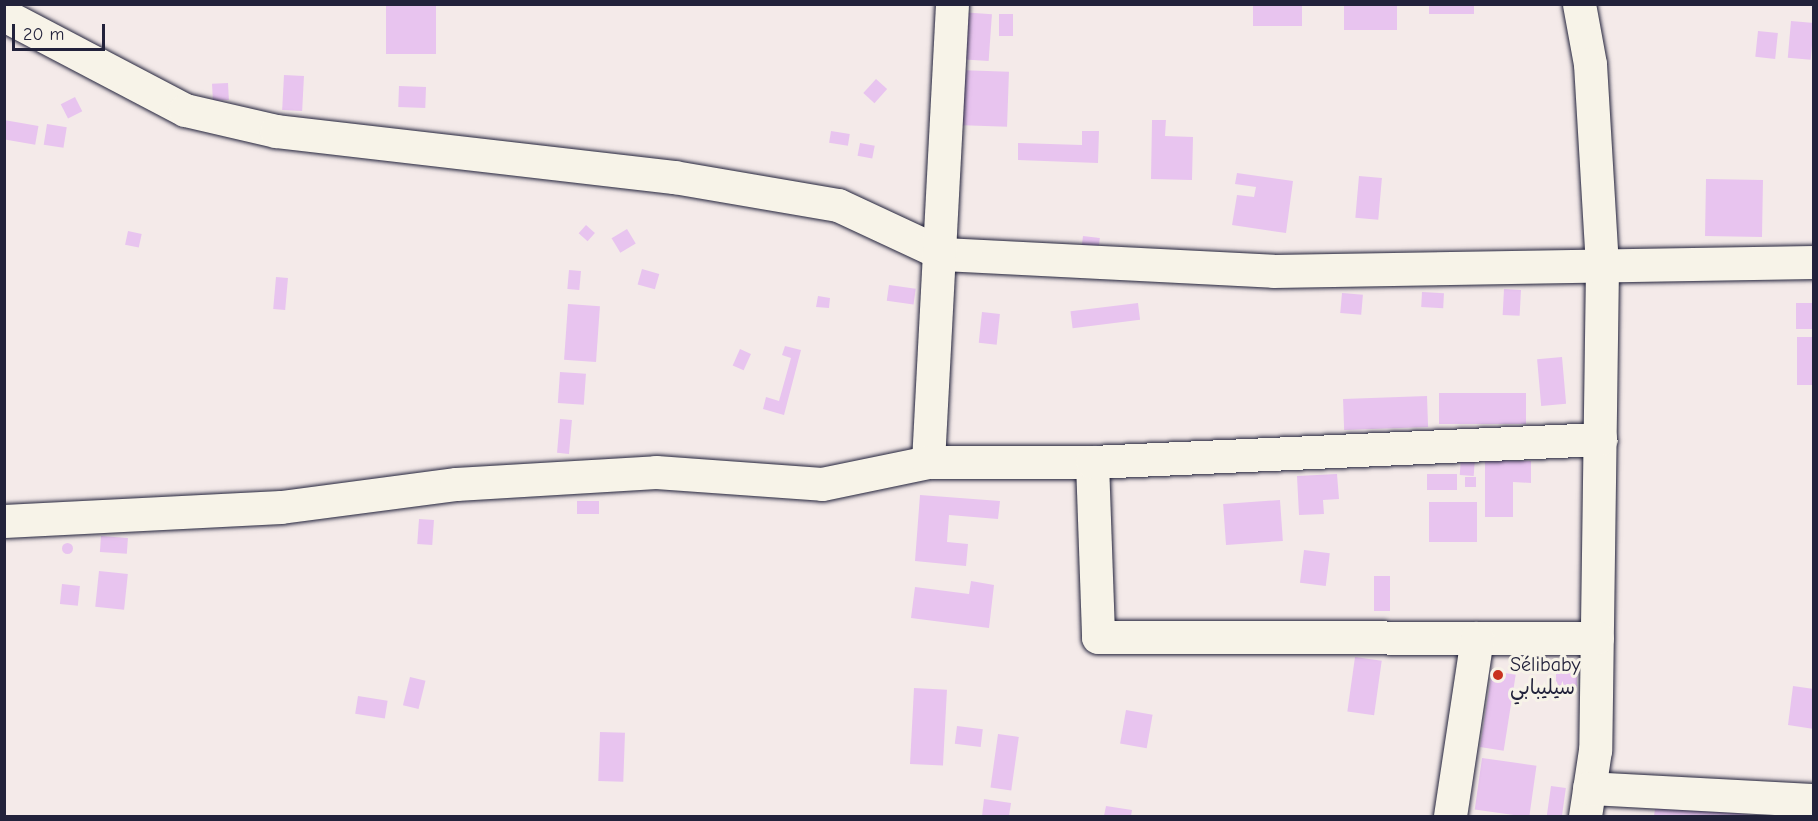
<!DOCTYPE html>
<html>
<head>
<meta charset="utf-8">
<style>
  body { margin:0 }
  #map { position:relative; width:1818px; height:821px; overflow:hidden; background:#f4eae9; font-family:"Comic Neue","Playpen Sans Arabic",sans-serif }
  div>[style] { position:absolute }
  .building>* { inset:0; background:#e8c4ef; transform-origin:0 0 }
  .round { border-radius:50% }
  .roads { filter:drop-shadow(0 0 2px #22223b) drop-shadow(0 0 2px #22223b) }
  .minor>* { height:33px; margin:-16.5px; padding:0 16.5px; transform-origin:16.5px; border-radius:16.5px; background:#f7f3e8 }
  .dots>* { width:16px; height:16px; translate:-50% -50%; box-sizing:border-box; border:3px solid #f7f3e8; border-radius:50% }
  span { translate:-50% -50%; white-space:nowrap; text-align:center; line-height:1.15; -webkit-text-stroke:6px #f7f3e8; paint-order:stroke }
  .poi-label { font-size:20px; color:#22223b }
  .left { translate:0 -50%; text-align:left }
  .frame { position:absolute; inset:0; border:6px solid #22223b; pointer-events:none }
  .scale { position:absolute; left:12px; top:24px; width:93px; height:27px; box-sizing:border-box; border:3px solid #22223b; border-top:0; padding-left:8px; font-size:18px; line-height:21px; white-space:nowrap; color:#22223b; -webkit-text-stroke:4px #f7f3e8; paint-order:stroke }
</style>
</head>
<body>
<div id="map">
  <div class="building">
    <i style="left:386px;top:4px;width:50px;height:50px"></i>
    <i style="left:1253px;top:4px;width:49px;height:22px"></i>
    <i style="left:1344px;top:4px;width:53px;height:26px"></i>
    <i style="left:1429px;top:4px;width:45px;height:10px"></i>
    <i style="left:960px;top:12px;width:32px;height:47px;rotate:4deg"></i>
    <i style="left:1013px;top:14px;width:22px;height:14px;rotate:90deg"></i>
    <i style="left:1791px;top:21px;width:23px;height:37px;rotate:5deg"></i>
    <i style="left:1758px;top:31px;width:20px;height:26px;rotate:6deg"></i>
    <i style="left:958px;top:70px;width:51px;height:55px;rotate:2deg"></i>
    <i style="left:284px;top:75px;width:20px;height:35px;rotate:3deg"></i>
    <i style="left:876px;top:79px;width:15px;height:19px;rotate:42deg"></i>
    <i style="left:228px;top:83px;width:17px;height:16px;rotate:87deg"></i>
    <i style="left:399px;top:86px;width:27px;height:21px;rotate:2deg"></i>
    <i style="left:75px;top:97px;width:16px;height:16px;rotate:63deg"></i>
    <i style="left:4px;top:120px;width:35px;height:19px;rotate:10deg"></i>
    <i style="clip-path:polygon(1152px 120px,1166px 120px,1165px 136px,1193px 137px,1192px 180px,1151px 179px)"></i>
    <i style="left:47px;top:124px;width:20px;height:21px;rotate:9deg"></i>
    <i style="left:831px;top:131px;width:19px;height:12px;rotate:9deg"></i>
    <i style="clip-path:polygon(1082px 131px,1099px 131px,1098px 163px,1018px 160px,1018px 143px,1082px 145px)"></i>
    <i style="left:860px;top:143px;width:15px;height:13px;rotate:11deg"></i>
    <i style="clip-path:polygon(1237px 173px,1293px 181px,1286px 233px,1232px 225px,1237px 195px,1254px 197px,1256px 187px,1235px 184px)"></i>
    <i style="left:1359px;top:176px;width:23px;height:42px;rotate:5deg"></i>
    <i style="left:1706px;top:179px;width:57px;height:57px;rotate:1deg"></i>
    <i style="left:586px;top:225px;width:12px;height:11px;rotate:42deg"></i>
    <i style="left:627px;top:229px;width:17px;height:18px;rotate:59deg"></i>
    <i style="left:128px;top:231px;width:14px;height:14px;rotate:12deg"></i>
    <i style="left:1083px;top:236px;width:17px;height:12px;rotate:7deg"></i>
    <i style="left:642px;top:269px;width:18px;height:16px;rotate:16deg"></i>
    <i style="left:569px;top:270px;width:12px;height:19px;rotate:5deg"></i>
    <i style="left:276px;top:277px;width:12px;height:32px;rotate:5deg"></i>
    <i style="left:889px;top:285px;width:27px;height:16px;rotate:8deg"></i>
    <i style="left:1504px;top:289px;width:17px;height:26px;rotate:3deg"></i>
    <i style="left:1422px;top:292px;width:22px;height:15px;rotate:3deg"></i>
    <i style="left:1342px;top:293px;width:21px;height:20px;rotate:5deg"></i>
    <i style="clip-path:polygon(818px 296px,830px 298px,829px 308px,816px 307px)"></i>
    <i style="left:1138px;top:303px;width:17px;height:68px;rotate:83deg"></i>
    <i style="left:1796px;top:303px;width:18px;height:26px"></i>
    <i style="left:568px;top:304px;width:32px;height:56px;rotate:4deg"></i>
    <i style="left:982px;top:312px;width:18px;height:31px;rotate:6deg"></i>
    <i style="left:1797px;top:337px;width:17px;height:48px"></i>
    <i style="clip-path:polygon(785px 346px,801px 350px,784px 415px,763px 409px,766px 397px,779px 401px,791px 358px,782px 355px)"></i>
    <i style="left:740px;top:349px;width:12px;height:18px;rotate:24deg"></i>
    <i style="left:1562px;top:357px;width:47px;height:25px;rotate:85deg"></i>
    <i style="left:560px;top:372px;width:26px;height:31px;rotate:4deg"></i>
    <i style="left:1439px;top:393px;width:87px;height:31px"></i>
    <i style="left:1427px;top:396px;width:31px;height:84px;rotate:88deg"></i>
    <i style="left:560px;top:419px;width:12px;height:34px;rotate:5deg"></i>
    <i style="left:1461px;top:457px;width:14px;height:18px;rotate:4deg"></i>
    <i style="clip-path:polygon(1485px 460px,1531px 461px,1531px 483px,1513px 482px,1513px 517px,1485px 517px)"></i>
    <i style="clip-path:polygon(1337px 474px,1339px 499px,1323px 500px,1324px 514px,1299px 515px,1297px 476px)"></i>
    <i style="left:1427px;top:474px;width:30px;height:16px"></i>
    <i style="left:1465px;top:477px;width:11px;height:10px"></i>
    <i style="clip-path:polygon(920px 495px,1000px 501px,998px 519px,949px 515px,947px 542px,968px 544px,966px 566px,915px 561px)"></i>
    <i style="left:1280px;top:500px;width:41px;height:57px;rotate:86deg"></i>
    <i style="left:577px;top:501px;width:22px;height:13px"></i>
    <i style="left:1477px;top:502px;width:40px;height:48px;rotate:90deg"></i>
    <i style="left:419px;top:519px;width:15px;height:25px;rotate:4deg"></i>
    <i style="left:101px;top:536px;width:27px;height:16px;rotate:4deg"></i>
    <i class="round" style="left:61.5px;top:542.5px;width:11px;height:11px"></i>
    <i style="left:1304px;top:550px;width:26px;height:33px;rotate:7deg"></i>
    <i style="left:99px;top:571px;width:29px;height:36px;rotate:6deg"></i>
    <i style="left:1374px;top:576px;width:16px;height:35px"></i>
    <i style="clip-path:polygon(971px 581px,994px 585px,989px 628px,911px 618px,915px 587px,969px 594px)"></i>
    <i style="left:62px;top:584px;width:18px;height:20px;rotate:6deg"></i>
    <i style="left:1355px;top:657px;width:27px;height:55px;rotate:8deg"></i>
    <i style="left:1577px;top:666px;width:22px;height:21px;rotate:90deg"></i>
    <i style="left:1492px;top:671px;width:24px;height:77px;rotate:9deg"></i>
    <i style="left:410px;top:677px;width:16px;height:29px;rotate:14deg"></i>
    <i style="clip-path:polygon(1793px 686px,1814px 689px,1814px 729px,1788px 725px)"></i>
    <i style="left:914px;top:688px;width:33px;height:76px;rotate:3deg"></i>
    <i style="left:358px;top:696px;width:30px;height:18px;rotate:9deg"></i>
    <i style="left:1126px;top:710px;width:27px;height:34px;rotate:10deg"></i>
    <i style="left:957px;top:726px;width:26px;height:18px;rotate:7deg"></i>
    <i style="left:600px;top:732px;width:25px;height:49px;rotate:2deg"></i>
    <i style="left:998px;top:734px;width:21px;height:54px;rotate:8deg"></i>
    <i style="left:1482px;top:758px;width:55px;height:52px;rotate:8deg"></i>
    <i style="left:1551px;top:786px;width:15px;height:30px;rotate:8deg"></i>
    <i style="clip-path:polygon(984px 799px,1011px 803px,1009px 816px,982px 816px)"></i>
    <i style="clip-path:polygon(1656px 803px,1750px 815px,1750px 816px,1654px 816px)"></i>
    <i style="clip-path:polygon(1106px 806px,1132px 810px,1131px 816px,1104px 816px)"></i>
  </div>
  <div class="roads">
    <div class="minor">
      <i style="left:1579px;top:4px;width:61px;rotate:79.6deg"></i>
      <i style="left:1590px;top:64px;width:203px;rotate:86.6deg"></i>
      <i style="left:1602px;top:267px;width:483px;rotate:90.8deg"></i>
      <i style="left:1595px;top:750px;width:67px;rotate:98.6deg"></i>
      <i style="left:6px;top:16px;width:202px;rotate:27.7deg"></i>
      <i style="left:185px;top:110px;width:93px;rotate:13deg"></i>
      <i style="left:276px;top:131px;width:401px;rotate:6.6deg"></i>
      <i style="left:674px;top:177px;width:166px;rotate:9.7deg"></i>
      <i style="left:838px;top:205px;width:116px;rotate:25deg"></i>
      <i style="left:943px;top:254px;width:330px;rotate:2.9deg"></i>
      <i style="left:1273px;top:271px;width:541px;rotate:-0.95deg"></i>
      <i style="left:928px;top:462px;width:459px;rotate:-87deg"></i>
      <i style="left:1092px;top:462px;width:175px;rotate:88deg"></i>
      <i style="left:1098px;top:637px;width:499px;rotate:0.1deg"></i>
      <i style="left:4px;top:521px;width:277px;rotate:-2.9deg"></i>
      <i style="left:281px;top:507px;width:177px;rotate:-7.5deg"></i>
      <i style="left:456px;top:484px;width:200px;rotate:-3.4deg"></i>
      <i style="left:656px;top:472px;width:166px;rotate:4.1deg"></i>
      <i style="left:822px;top:484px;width:108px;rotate:-11.7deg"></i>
      <i style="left:928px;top:462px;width:164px"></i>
      <i style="left:1092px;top:462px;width:509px;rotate:-2.59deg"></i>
      <i style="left:1589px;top:788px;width:225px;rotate:3.1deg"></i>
      <i style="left:1450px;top:816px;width:180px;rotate:-81.4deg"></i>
    </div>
  </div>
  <div class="dots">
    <i style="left:1498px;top:675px;background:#c8321e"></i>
  </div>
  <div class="poi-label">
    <span class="left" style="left:1510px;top:676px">Sélibaby<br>سيليبابي</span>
  </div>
  <div class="frame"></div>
  <div class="scale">20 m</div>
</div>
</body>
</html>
